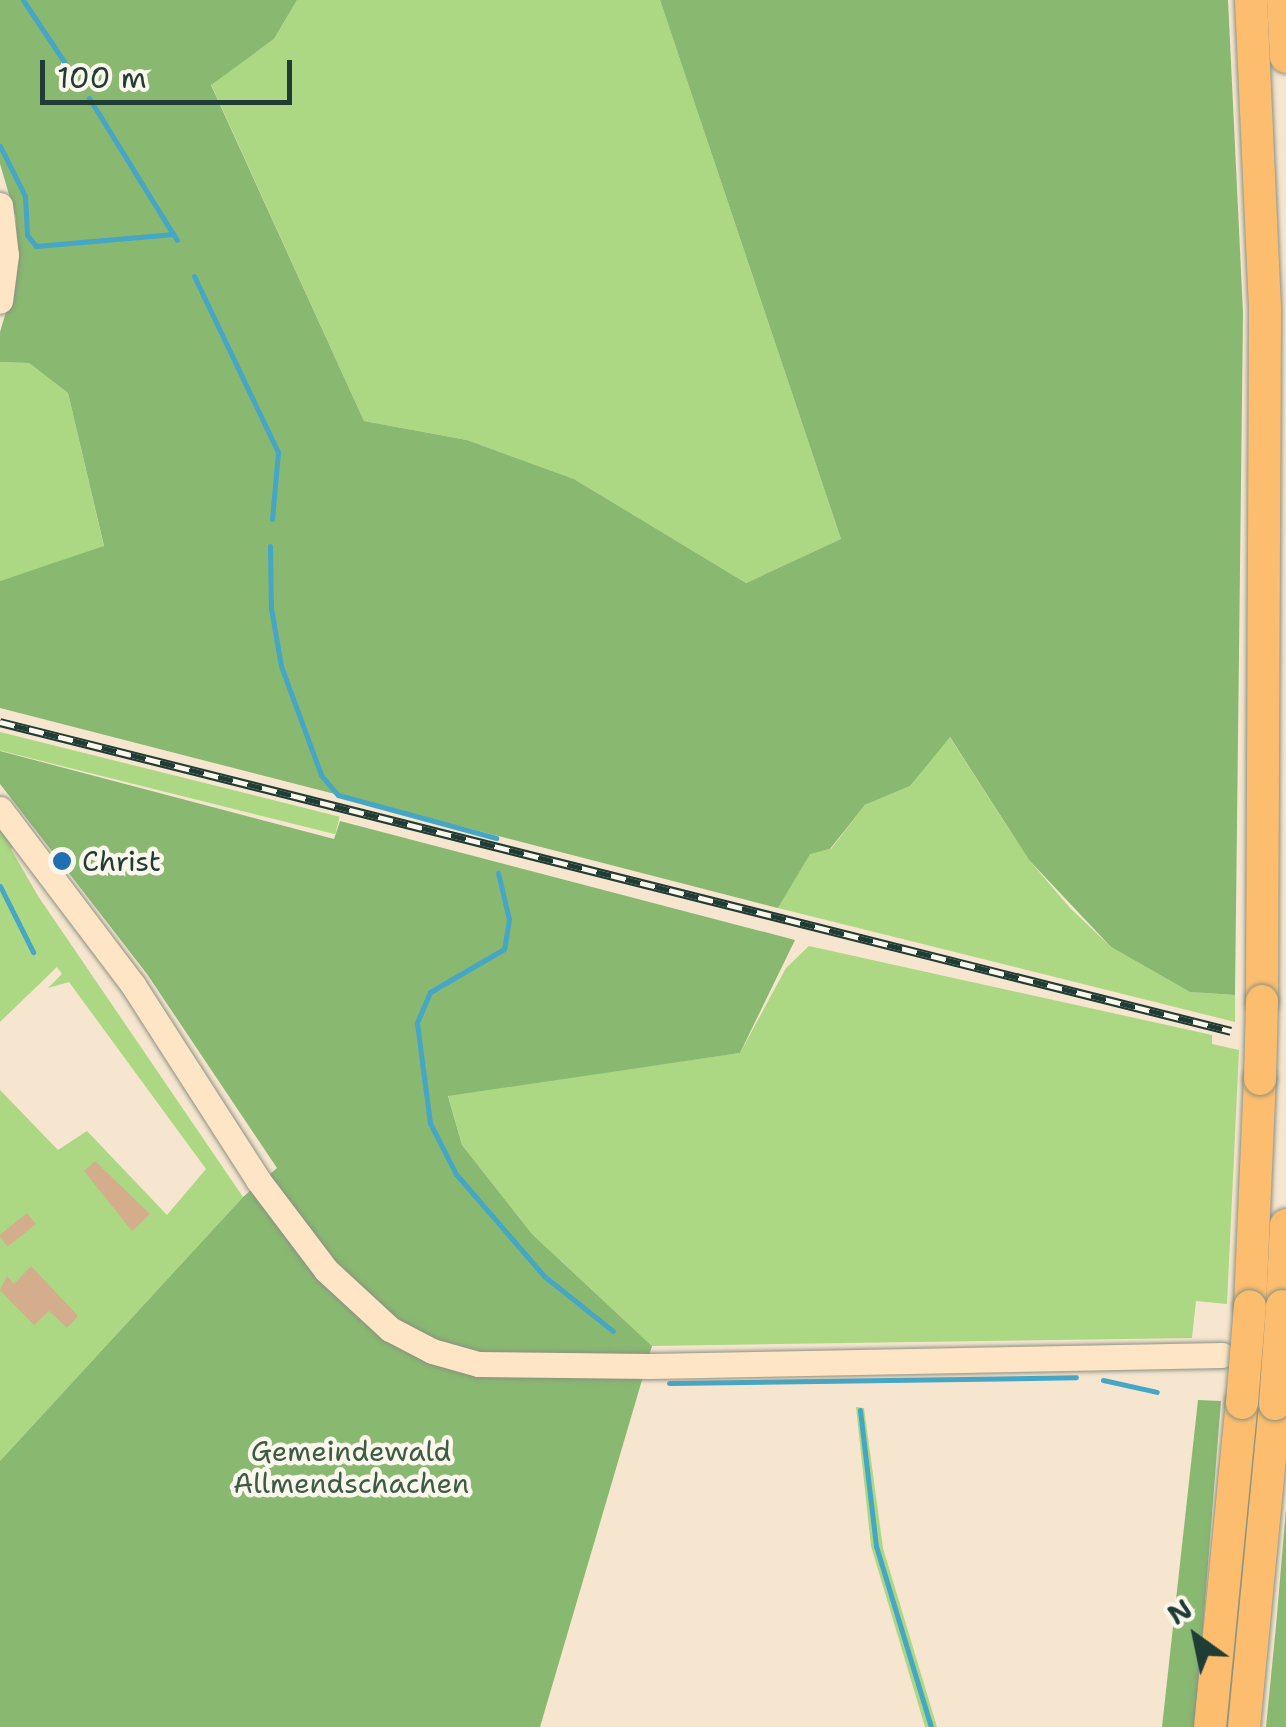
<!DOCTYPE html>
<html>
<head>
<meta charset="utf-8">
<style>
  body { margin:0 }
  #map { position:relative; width:1286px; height:1727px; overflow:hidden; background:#f6e6d0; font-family:"Shantell Sans",sans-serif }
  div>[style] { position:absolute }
  .green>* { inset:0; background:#acd783; transform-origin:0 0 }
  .forest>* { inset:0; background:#89b871 }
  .stream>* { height:5px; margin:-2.5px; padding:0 2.5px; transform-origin:2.5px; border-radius:2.5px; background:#45a6c5 }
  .building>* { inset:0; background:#d4ad8c; transform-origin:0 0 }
  .roads { filter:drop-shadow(0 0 2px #8a9282) drop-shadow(0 0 2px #8a9282) }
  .secondary>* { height:25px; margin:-12.5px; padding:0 12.5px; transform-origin:12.5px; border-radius:12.5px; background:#fee5c5 }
  .highway>* { height:32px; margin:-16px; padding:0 16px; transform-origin:16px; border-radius:16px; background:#fcbd6e }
  .rail>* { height:9px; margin-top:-4.5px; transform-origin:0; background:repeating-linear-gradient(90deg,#fbf7ec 0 15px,#1f3d34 0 30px); box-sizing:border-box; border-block:2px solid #1f3d34 }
  .bridges { filter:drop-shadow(0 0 2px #8a9282) drop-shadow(0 0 2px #8a9282) }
  .highway-bridge>* { height:32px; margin:-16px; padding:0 16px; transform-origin:16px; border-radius:16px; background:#fcbd6e }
  .dots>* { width:28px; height:28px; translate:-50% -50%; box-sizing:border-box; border:5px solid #fbf7ec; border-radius:50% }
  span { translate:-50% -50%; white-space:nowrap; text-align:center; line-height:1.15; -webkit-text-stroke:9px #fbf7ec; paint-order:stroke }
  .poi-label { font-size:28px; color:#1f3d34 }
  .left { translate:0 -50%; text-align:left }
  .park-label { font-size:28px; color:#3b5c44 }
  .north { position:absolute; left:1146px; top:1587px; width:100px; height:100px; -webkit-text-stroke:8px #fbf7ec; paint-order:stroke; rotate:327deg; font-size:28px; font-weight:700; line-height:40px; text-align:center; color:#1f3d34 }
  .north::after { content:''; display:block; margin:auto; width:35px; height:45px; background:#1f3d34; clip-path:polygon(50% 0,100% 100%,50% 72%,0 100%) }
  .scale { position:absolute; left:40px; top:60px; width:252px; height:45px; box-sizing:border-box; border:5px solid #1f3d34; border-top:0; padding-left:12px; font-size:30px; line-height:35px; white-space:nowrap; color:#1f3d34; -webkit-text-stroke:8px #fbf7ec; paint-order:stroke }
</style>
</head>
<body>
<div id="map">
  <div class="green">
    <i style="clip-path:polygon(297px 0,660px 0,841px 539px,746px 583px,574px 479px,467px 440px,364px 421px,211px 84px,274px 39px)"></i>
    <i style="clip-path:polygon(0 362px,29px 363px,68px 393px,104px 547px,0 581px)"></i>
    <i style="left:0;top:732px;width:350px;height:18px;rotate:14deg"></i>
    <i style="clip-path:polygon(949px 736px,1029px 860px,1070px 908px,1111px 947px,1190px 992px,1235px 995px,1235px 1022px,778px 908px,810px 853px,831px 849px,865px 805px,910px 786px)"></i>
    <i style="clip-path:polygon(0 823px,17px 844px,11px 849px,38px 896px,243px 1197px,0 1461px,0 1090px,58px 1150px,87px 1131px,167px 1215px,206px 1169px,69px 982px,48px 988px,62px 974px,57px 967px,0 1022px)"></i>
    <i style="clip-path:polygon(809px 946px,1212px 1035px,1212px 1044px,1239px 1050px,1227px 1304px,1196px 1301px,1192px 1338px,652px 1346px,532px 1234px,462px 1145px,448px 1095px,740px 1053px,786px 968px)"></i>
    <i style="clip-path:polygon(856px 1407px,864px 1408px,883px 1548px,937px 1727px,925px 1727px,871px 1546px)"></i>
  </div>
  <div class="forest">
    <i style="clip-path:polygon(0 0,297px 0,274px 39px,211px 85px,364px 421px,467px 440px,574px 479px,746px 583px,841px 539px,660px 0,1228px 0,1243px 313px,1235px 995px,1190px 992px,1111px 947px,1029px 860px,950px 737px,910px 786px,865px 805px,830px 849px,810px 854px,778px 908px,0 708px,0 581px,104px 546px,68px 393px,29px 363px,0 362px,0 332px,17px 275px,16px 218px,0 164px)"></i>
    <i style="clip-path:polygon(0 751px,334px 839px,340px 821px,795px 940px,740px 1053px,448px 1096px,462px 1145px,532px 1234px,652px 1346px,540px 1727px,0 1727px,0 1461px,243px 1197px,277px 1168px,147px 974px,0 784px)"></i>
    <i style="clip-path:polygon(1198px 1400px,1221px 1401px,1195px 1727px,1162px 1727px)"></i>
    <i style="clip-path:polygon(1286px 1509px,1286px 1727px,1266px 1727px,1276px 1626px)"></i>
  </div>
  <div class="stream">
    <i style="left:23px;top:0;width:90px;rotate:56.3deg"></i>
    <i style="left:89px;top:98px;width:160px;rotate:58.3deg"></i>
    <i style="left:0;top:146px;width:56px;rotate:63.4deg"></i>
    <i style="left:25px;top:196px;width:39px;rotate:87deg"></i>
    <i style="left:27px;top:235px;width:14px;rotate:51deg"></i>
    <i style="left:36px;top:246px;width:138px;rotate:-5deg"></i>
    <i style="left:173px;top:234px;width:7px;rotate:56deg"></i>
    <i style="left:194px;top:276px;width:195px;rotate:64.5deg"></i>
    <i style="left:278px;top:452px;width:67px;rotate:95.1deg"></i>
    <i style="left:270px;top:546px;width:62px;rotate:89.1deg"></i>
    <i style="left:271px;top:608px;width:59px;rotate:80.2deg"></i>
    <i style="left:281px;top:666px;width:116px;rotate:69.8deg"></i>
    <i style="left:321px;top:775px;width:26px;rotate:50deg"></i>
    <i style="left:338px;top:795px;width:164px;rotate:15.2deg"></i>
    <i style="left:498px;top:873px;width:47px;rotate:76.6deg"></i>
    <i style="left:509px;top:919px;width:30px;rotate:99deg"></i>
    <i style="left:504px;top:949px;width:86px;rotate:149.8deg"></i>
    <i style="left:430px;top:992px;width:34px;rotate:113deg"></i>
    <i style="left:417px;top:1023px;width:101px;rotate:82.6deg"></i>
    <i style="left:430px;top:1123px;width:57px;rotate:63deg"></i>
    <i style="left:456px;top:1174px;width:135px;rotate:49.2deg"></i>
    <i style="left:544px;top:1276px;width:88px;rotate:38.6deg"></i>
    <i style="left:0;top:886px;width:74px;rotate:63.4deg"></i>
    <i style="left:1103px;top:1380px;width:55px;rotate:12.5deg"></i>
    <i style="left:669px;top:1383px;width:407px;rotate:-0.8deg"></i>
    <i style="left:860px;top:1410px;width:137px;rotate:83.3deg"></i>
    <i style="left:876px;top:1546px;width:189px;rotate:73.1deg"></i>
  </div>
  <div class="building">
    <i style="clip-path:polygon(95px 1161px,150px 1214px,132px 1231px,84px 1171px)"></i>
    <i style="left:27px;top:1213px;width:14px;height:36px;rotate:51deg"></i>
    <i style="clip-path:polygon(31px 1266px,78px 1316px,67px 1328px,49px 1311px,34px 1325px,0 1290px,7px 1276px,14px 1284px)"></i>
  </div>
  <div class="roads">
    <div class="secondary">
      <i style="left:0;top:205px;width:50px;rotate:83.2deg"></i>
      <i style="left:6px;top:255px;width:46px;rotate:97.4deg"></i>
      <i style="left:0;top:809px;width:221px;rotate:52.9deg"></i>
      <i style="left:133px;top:985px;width:232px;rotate:57.3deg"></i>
      <i style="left:258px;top:1180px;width:113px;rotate:52.9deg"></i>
      <i style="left:326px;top:1270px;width:87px;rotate:42.7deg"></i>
      <i style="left:390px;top:1329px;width:47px;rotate:27.6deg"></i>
      <i style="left:432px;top:1351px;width:48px;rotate:15.8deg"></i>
      <i style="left:478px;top:1364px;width:172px;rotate:0.7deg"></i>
      <i style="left:650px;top:1366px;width:572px;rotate:-1.1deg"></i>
    </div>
    <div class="highway">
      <i style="left:1251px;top:0;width:311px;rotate:87.4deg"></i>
      <i style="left:1265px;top:311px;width:690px;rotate:90.25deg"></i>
      <i style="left:1283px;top:0;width:57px;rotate:87deg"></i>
      <i style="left:1250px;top:1306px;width:227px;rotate:-87.5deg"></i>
      <i style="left:1282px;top:1306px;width:81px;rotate:-87.2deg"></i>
      <i style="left:1210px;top:1727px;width:326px;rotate:-84.4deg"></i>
      <i style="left:1244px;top:1727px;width:324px;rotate:-84.5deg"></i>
    </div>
  </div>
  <div class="rail">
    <i style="left:0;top:722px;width:1269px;rotate:14.09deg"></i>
  </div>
  <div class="bridges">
    <div class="highway-bridge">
      <i style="left:1260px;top:1079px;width:78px;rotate:-88.5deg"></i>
      <i style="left:1242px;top:1403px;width:97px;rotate:-85.3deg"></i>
      <i style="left:1275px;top:1404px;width:98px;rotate:-85.9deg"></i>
    </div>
  </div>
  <div class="dots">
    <i style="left:62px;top:861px;background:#1f6fb2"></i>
  </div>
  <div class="poi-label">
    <span class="left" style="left:82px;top:861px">Christ</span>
  </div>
  <div class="park-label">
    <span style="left:351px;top:1467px">Gemeindewald<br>Allmendschachen</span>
  </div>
  <div class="north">N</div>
  <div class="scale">100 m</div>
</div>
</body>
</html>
